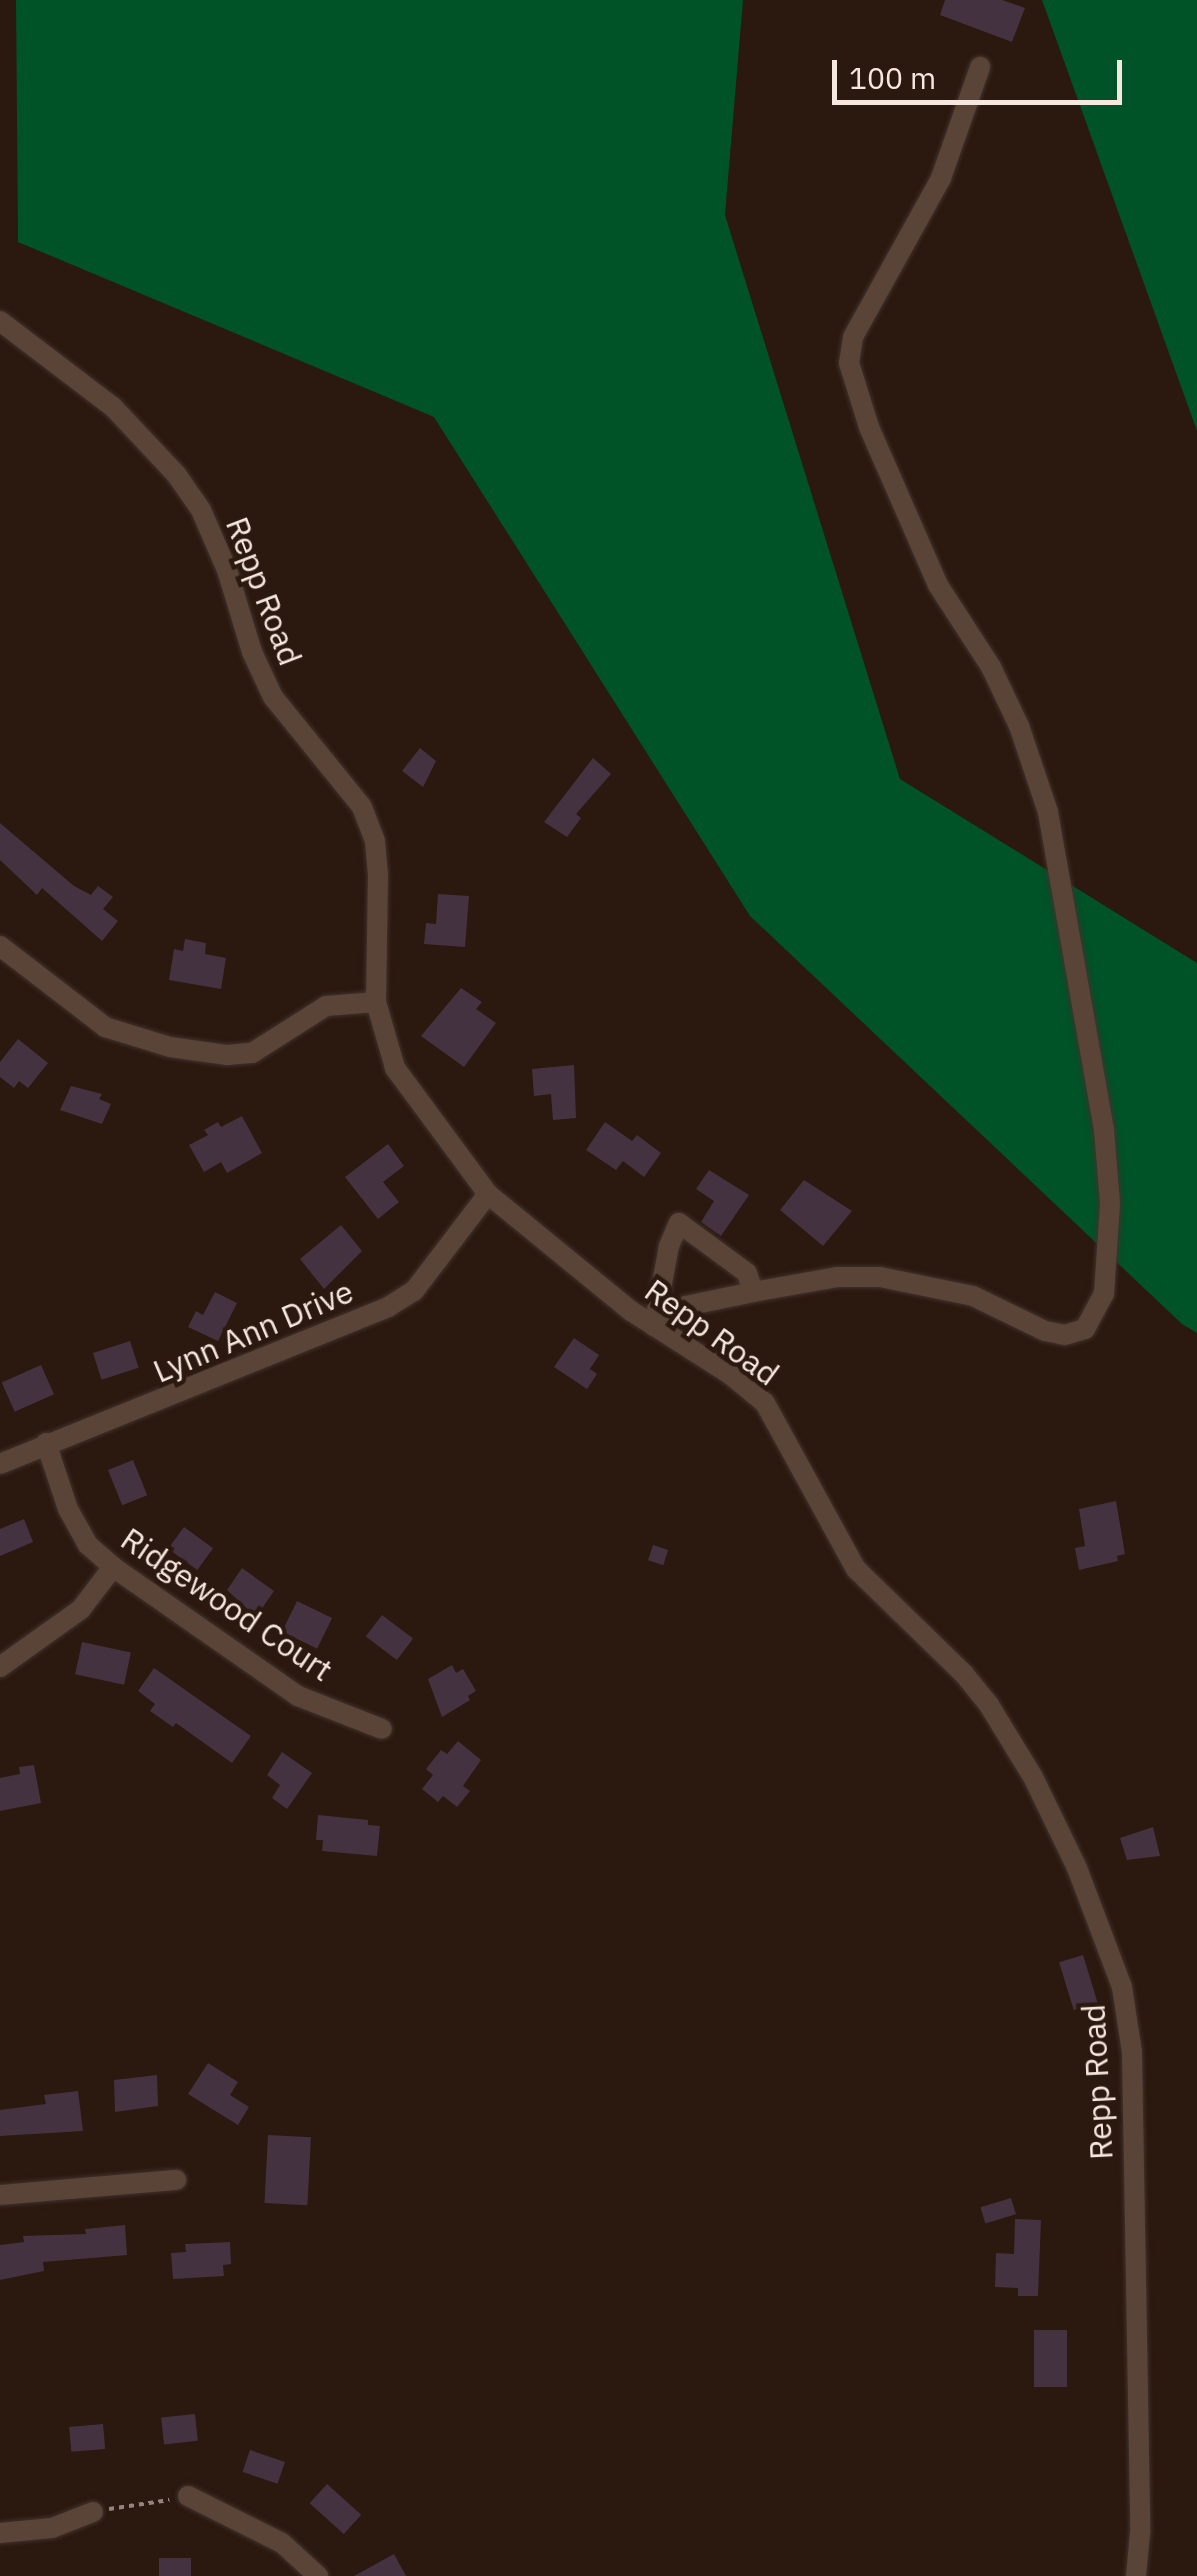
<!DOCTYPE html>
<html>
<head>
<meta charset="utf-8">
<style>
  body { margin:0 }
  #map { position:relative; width:1197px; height:2576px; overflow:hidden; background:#2b180e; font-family:"IBM Plex Sans",sans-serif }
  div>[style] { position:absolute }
  .forest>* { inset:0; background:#005227 }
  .building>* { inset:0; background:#453240; transform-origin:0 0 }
  .path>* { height:4px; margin-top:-2px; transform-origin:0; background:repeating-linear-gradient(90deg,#94847c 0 5px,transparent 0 10px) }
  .roads { filter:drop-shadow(0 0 2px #40322d) drop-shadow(0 0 2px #40322d) }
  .minor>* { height:20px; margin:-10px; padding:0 10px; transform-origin:10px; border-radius:10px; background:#5a4438 }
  span { translate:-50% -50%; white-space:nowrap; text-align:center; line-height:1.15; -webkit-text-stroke:9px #2b180e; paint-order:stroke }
  .street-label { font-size:32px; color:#f6e8e1 }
  .scale { position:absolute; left:832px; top:60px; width:290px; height:45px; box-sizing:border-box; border:5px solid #f6e8e1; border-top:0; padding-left:12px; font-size:30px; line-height:35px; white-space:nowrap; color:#f6e8e1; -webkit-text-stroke:8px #2b180e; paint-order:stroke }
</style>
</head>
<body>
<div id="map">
  <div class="forest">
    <i style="clip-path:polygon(16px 0,743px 0,725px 215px,900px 779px,1197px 963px,1197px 1333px,1182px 1324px,750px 916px,434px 417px,18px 242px)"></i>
    <i style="clip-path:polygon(1042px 0,1197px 0,1197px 431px)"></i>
  </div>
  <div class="building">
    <i style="clip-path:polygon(945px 0,1002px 0,1025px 8px,1012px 42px,940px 15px)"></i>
    <i style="clip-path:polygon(420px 748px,436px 761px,423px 787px,402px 771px)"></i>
    <i style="clip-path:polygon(593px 758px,611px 774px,576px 814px,581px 818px,567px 837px,544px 822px)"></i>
    <i style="clip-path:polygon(0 823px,74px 886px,91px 895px,98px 886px,113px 897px,103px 909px,118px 921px,102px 941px,42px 888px,37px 895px,0 860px)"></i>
    <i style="clip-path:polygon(438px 894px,469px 896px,465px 947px,424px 944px,426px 923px,436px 924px)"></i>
    <i style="clip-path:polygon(185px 939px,206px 943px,205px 954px,226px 958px,221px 989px,169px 980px,174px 949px,183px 951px)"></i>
    <i style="clip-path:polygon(461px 988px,482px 1002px,476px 1009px,496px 1023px,464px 1067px,421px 1036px)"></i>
    <i style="clip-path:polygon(18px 1039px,48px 1063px,28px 1088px,19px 1081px,14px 1088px,0 1077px,0 1062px)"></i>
    <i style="clip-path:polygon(574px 1065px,576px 1118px,553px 1120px,551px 1094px,534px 1096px,532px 1069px)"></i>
    <i style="clip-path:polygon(71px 1086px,102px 1094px,99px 1099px,111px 1104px,102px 1124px,60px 1110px)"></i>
    <i style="clip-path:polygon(242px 1116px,262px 1153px,227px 1173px,221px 1162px,204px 1172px,189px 1145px,208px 1135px,204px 1130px,218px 1122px,221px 1127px)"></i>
    <i style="clip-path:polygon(605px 1122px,632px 1141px,637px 1135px,661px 1153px,644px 1177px,623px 1161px,616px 1170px,586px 1150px)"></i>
    <i style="clip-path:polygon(388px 1144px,404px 1166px,383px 1182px,399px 1202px,378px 1219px,345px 1177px)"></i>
    <i style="clip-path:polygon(709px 1170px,749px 1195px,721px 1236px,701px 1222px,714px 1201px,696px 1189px)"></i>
    <i style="clip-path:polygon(804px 1180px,852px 1211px,823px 1246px,780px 1210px)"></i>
    <i style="clip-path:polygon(341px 1225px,362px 1251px,324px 1289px,300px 1259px)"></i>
    <i style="clip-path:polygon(215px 1292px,237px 1303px,218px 1341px,188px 1327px,196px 1311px,203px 1315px)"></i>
    <i style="clip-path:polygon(574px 1338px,599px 1355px,590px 1369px,597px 1374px,587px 1389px,554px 1367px)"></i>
    <i style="left:130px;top:1341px;width:28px;height:39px;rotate:72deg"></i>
    <i style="left:41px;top:1365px;width:32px;height:43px;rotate:66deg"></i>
    <i style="left:133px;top:1460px;width:38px;height:27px;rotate:68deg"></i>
    <i style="clip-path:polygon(1116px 1501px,1125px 1554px,1117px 1556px,1118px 1561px,1079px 1570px,1075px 1548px,1085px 1546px,1079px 1509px)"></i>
    <i style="clip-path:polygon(24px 1519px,33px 1542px,0 1556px,0 1529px)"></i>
    <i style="left:184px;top:1527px;width:36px;height:27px;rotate:36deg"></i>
    <i style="left:653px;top:1545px;width:16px;height:16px;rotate:18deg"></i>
    <i style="clip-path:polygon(242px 1568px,274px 1591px,256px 1617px,227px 1590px)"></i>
    <i style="left:297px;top:1601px;width:39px;height:34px;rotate:26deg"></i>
    <i style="left:382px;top:1615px;width:39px;height:27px;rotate:37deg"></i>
    <i style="left:82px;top:1642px;width:50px;height:33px;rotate:12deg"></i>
    <i style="clip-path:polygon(452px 1665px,456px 1673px,463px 1669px,476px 1691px,468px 1696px,470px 1700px,442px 1717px,428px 1679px)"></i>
    <i style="clip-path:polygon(154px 1668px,251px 1736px,232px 1763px,176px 1723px,173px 1727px,150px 1711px,155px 1704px,138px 1691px)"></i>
    <i style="clip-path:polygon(458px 1741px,481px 1760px,463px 1786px,470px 1791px,457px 1807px,443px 1796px,438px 1802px,422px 1789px,433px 1775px,426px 1769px,441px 1750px,447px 1754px)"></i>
    <i style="clip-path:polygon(282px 1752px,312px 1773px,287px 1809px,272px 1798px,280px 1785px,267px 1775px)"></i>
    <i style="clip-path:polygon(34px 1765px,41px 1803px,0 1811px,0 1778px,20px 1774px,19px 1767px)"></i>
    <i style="clip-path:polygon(318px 1815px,368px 1820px,368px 1825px,380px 1826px,377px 1856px,322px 1851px,323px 1840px,316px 1840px)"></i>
    <i style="clip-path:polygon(1153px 1827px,1160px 1856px,1127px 1860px,1120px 1838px)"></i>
    <i style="left:1083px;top:1955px;width:50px;height:25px;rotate:73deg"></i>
    <i style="clip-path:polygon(208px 2063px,238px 2082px,230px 2095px,249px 2107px,238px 2125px,188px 2094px)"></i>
    <i style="clip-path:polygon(157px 2075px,158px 2106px,115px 2112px,114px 2080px)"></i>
    <i style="clip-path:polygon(78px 2091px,83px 2131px,0 2136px,0 2110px,46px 2104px,44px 2095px)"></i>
    <i style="left:268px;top:2135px;width:43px;height:68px;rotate:3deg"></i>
    <i style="left:1011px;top:2198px;width:17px;height:32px;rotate:73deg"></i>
    <i style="clip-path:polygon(1015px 2219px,1041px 2220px,1038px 2296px,1018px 2296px,1018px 2288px,995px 2287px,996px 2253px,1014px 2254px)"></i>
    <i style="clip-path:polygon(125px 2225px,127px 2255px,43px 2262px,44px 2271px,0 2280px,0 2245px,24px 2242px,23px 2236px,86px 2234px,85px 2229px)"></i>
    <i style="clip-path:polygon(230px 2242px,231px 2264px,223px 2265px,224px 2276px,173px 2279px,171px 2253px,186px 2252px,185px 2244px)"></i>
    <i style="left:1034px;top:2330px;width:33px;height:57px"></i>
    <i style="left:195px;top:2414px;width:27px;height:34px;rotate:84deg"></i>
    <i style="left:103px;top:2424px;width:25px;height:34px;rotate:85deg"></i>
    <i style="left:250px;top:2450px;width:37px;height:23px;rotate:19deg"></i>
    <i style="left:327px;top:2484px;width:46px;height:26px;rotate:42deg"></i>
    <i style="clip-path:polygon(394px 2554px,406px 2576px,354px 2576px)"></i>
    <i style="left:159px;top:2558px;width:32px;height:18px"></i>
  </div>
  <div class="path">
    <i style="left:109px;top:2509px;width:61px;rotate:-8.5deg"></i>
  </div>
  <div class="roads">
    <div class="minor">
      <i style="left:0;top:321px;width:142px;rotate:37.3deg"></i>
      <i style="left:113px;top:407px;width:92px;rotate:46.8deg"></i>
      <i style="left:176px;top:474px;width:44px;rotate:55.2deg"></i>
      <i style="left:201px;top:510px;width:65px;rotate:66.6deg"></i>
      <i style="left:227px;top:570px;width:86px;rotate:73deg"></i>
      <i style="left:252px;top:652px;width:50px;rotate:65deg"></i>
      <i style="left:273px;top:697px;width:141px;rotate:51deg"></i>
      <i style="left:362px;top:807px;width:36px;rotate:69deg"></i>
      <i style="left:375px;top:841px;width:33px;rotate:85deg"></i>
      <i style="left:378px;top:874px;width:128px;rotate:90.9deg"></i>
      <i style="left:376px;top:1002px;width:69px;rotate:73.9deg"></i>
      <i style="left:395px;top:1068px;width:157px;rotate:53.6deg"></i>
      <i style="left:488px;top:1194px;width:185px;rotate:39.3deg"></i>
      <i style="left:631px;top:1311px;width:119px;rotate:32.6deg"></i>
      <i style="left:731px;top:1375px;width:44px;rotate:39.5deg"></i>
      <i style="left:765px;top:1403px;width:189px;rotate:61.3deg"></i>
      <i style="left:856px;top:1569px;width:151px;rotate:44.2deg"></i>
      <i style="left:964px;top:1674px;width:40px;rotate:51deg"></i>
      <i style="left:989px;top:1705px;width:84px;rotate:58.6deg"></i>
      <i style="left:1033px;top:1777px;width:101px;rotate:64.2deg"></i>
      <i style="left:1077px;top:1868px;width:127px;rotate:69.3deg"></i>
      <i style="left:1122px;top:1987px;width:66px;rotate:81.3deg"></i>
      <i style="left:1132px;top:2052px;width:481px;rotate:89deg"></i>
      <i style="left:1140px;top:2533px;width:43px;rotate:95.3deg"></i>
      <i style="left:0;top:946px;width:133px;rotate:37.6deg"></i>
      <i style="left:105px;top:1027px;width:68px;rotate:17.1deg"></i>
      <i style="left:170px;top:1047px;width:58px;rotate:8deg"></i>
      <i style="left:227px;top:1055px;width:25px;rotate:-5deg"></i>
      <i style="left:252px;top:1053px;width:88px;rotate:-32.4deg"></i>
      <i style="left:326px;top:1006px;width:50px;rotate:-4.6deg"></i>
      <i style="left:654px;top:1326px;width:38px;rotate:-32deg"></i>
      <i style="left:686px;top:1306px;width:68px;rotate:-11.8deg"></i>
      <i style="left:753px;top:1292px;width:85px;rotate:-10.1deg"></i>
      <i style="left:837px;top:1277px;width:43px"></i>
      <i style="left:880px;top:1277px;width:95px;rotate:11.5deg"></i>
      <i style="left:973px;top:1296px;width:80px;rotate:25.9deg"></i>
      <i style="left:1045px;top:1331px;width:20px;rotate:11deg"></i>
      <i style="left:1065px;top:1335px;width:21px;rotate:-17deg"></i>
      <i style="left:1085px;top:1329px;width:40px;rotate:-62deg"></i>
      <i style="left:1104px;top:1294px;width:91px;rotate:-86.2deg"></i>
      <i style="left:1110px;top:1203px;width:73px;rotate:-94.7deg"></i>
      <i style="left:1104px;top:1130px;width:323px;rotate:-100deg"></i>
      <i style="left:1048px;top:812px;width:91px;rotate:-108.6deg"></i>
      <i style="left:1019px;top:726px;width:65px;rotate:-115.4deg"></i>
      <i style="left:991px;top:667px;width:98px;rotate:-122.9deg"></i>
      <i style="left:938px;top:585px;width:172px;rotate:-113.6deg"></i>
      <i style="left:869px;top:427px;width:67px;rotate:-107.4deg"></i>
      <i style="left:849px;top:363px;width:26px;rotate:-81deg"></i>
      <i style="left:853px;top:337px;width:182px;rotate:-61deg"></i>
      <i style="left:941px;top:178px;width:118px;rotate:-70.6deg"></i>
      <i style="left:654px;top:1326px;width:81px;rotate:-79.4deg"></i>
      <i style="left:669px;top:1246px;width:25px;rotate:-67deg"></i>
      <i style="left:679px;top:1223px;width:84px;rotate:36.3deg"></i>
      <i style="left:747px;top:1273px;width:20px;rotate:72deg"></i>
      <i style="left:46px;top:1443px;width:70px;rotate:71.6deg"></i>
      <i style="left:68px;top:1509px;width:41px;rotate:60.9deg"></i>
      <i style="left:88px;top:1545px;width:33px;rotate:41deg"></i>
      <i style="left:113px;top:1567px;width:226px;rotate:34.9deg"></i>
      <i style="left:298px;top:1696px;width:90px;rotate:21.4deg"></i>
      <i style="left:0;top:1464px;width:419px;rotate:-22deg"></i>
      <i style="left:388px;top:1307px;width:31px;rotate:-32deg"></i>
      <i style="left:414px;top:1291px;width:122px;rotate:-52.7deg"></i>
      <i style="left:0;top:1667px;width:100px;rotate:-35.6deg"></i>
      <i style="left:81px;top:1609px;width:53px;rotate:-52.7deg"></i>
      <i style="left:0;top:2195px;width:177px;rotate:-4.9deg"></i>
      <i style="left:188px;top:2496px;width:105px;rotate:26.6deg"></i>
      <i style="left:282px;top:2543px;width:49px;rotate:42.5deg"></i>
      <i style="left:0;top:2533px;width:52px;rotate:-5.5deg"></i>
      <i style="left:52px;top:2528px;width:44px;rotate:-21.3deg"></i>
    </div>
  </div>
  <div class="street-label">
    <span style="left:264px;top:591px;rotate:69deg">Repp Road</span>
    <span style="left:253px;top:1331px;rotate:-23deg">Lynn Ann Drive</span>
    <span style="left:712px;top:1332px;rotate:36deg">Repp Road</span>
    <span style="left:227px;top:1604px;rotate:34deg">Ridgewood Court</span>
    <span style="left:1097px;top:2082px;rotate:-93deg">Repp Road</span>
  </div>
  <div class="scale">100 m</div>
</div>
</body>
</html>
